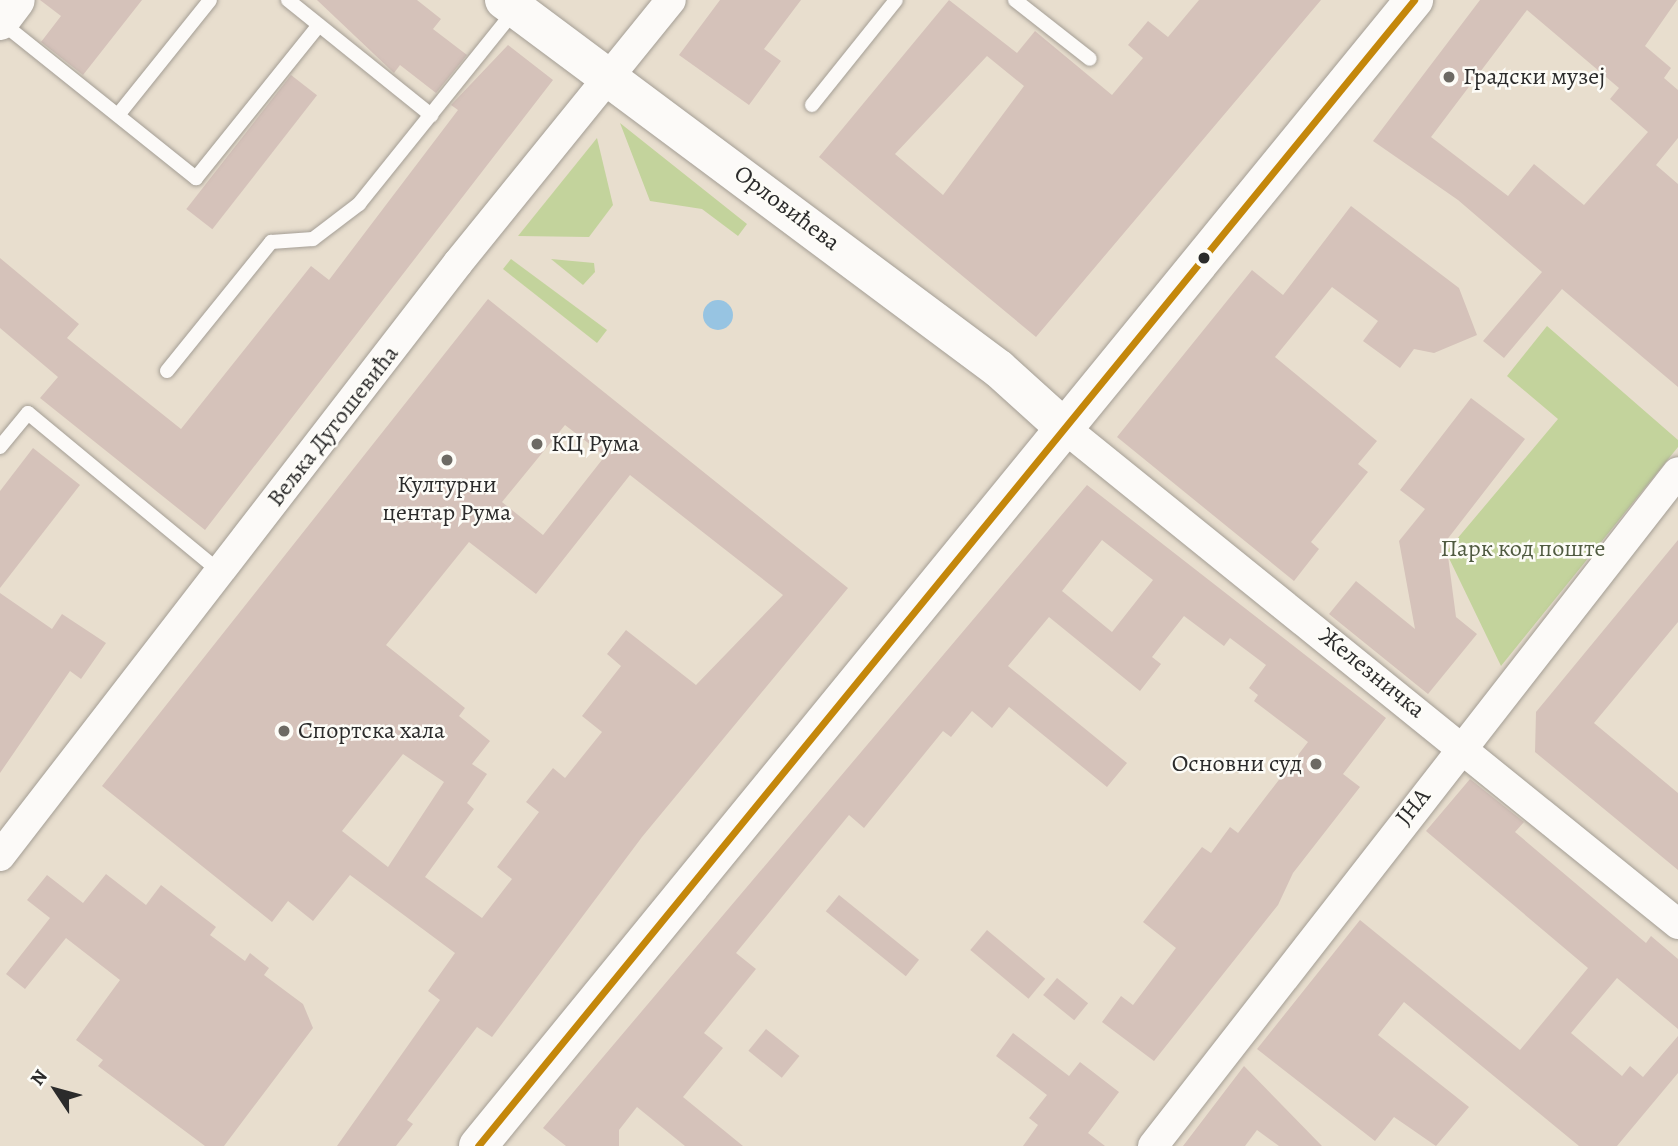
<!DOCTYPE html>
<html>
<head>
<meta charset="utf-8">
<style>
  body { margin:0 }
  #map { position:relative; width:1678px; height:1146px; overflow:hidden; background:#e8dece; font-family:Alegreya,serif }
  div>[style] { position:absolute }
  .green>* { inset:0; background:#c3d39c }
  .water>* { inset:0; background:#97c4e2 }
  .round { border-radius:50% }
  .building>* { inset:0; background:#d5c2ba; transform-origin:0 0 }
  .roads { filter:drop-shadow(0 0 2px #a49e95) drop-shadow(0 0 2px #a49e95) }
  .lane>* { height:14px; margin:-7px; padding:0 7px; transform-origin:7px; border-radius:7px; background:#fcfaf8 }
  .street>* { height:30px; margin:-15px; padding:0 15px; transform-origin:15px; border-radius:15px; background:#fcfaf8 }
  .secondary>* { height:38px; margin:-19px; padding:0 19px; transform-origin:19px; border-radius:19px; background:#fcfaf8 }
  .bus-1>* { height:7px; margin:-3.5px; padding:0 3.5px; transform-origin:3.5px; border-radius:3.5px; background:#c4870b }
  .dots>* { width:19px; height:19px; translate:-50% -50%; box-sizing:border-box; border:4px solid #fdfcf7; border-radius:50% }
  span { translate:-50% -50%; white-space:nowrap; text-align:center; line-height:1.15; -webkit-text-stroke:5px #fdfcf7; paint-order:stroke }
  .poi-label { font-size:24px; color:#2b2b2b }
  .left { translate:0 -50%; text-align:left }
  .right { translate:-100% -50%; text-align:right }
  .street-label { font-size:24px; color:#2b2b2b }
  .park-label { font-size:24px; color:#505b41 }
  .north { position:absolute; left:21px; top:1055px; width:70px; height:70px; -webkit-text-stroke:5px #fdfcf7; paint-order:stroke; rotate:306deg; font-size:19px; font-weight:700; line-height:28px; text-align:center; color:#2b2b2b }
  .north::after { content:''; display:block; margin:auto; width:24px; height:32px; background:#2b2b2b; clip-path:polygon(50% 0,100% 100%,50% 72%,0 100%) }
</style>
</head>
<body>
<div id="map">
  <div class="green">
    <i style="clip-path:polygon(620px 123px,747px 224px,738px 236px,702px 209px,650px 201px)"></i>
    <i style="clip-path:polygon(597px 138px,613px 205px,589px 237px,518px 236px)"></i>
    <i style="clip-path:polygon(511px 259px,607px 330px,597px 343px,503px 269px)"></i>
    <i style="clip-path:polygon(551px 259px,594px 263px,595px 272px,583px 285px)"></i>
    <i style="clip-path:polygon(1547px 326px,1678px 440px,1678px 447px,1501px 666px,1446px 552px,1558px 419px,1507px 376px)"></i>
  </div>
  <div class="water">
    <i class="round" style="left:703px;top:300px;width:30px;height:30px"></i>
  </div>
  <div class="building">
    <i style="clip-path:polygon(40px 0,142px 0,83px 75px,41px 42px,61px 16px)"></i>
    <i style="clip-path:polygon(317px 0,417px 0,441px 19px,433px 29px,467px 55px,436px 93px,400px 65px,394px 73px)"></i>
    <i style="clip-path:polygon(720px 0,801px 0,764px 49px,781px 61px,749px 105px,679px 55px)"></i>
    <i style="clip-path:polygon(evenodd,949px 0,1017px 53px,1035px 31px,1112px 95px,1143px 58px,1128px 45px,1148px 21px,1168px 37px,1199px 0,1321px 0,1036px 337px,819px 157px,949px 0,987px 56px,1024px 86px,943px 195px,895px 154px,987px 56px)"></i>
    <i style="clip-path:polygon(evenodd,1480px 0,1677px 0,1645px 46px,1671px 68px,1664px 78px,1678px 90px,1678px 138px,1656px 165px,1678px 184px,1678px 387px,1562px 289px,1504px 358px,1483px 341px,1542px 272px,1458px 200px,1373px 141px,1480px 0,1527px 10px,1619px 88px,1610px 99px,1648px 132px,1584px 205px,1534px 164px,1508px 196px,1431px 137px,1527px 10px)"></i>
    <i style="clip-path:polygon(508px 45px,553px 80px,205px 530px,40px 398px,58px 377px,0 328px,0 258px,79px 324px,67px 338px,181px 429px,311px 266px,329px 280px,458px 110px,451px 105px)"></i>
    <i style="left:291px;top:75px;width:33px;height:170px;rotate:38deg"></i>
    <i style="clip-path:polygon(1351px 206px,1459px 288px,1477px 335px,1434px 353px,1414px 349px,1400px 368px,1363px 341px,1378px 321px,1332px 287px,1275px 357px,1377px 441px,1358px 464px,1368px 472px,1311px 542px,1319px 549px,1294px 581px,1117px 437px,1252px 270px,1283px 295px)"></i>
    <i style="clip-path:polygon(evenodd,488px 299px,848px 588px,642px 837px,492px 1037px,477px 1027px,407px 1120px,413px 1124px,396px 1146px,337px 1146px,440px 1000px,428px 991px,455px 953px,350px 875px,313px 921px,288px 901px,272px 922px,102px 786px,488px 299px,565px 425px,605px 456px,543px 535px,502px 502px,565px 425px,488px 299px,630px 475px,783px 595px,696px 685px,626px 630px,607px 654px,621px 666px,582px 716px,602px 732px,565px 778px,553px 768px,526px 802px,539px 812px,497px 867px,512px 879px,482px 918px,425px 877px,474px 809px,467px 803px,487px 774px,472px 764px,490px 741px,459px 716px,465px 708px,386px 645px,469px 542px,536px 594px,630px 475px,488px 299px,403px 754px,444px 782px,388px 867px,342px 831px,403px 754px)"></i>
    <i style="clip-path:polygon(1471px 398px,1525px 439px,1446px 541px,1456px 617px,1477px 634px,1428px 694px,1329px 614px,1356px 581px,1415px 629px,1399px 541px,1425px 509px,1400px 490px)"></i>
    <i style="clip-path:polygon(33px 448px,80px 485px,0 588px,0 491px)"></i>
    <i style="clip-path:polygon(evenodd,1087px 485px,1386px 718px,1343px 774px,1360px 787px,1293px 873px,1278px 905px,1154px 1061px,1102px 1022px,1121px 996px,1133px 1005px,1176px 948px,1143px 922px,1202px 847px,1211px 853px,1230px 827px,1238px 833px,1308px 742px,1254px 701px,1258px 695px,1249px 688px,1266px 665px,1230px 638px,1224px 646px,1184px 616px,1152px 657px,1161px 664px,1140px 691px,1049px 617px,1008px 666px,1127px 763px,1107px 787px,1009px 707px,992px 728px,972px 711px,951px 737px,943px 731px,864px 828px,849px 815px,736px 953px,756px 969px,704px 1033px,723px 1048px,683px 1097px,743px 1146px,685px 1146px,637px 1107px,619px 1130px,619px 1146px,566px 1146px,543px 1128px,1087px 485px,1102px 540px,1153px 580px,1112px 632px,1062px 591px,1102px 540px)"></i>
    <i style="clip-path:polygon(1678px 540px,1678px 622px,1594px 723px,1678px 793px,1678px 870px,1535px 752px,1536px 712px)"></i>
    <i style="clip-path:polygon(0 593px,52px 629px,62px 614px,106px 643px,81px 679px,70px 671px,0 773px)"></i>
    <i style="clip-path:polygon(1470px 779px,1524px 822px,1515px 832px,1646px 943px,1651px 936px,1678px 959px,1678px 1029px,1617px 978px,1571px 1033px,1622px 1076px,1630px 1066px,1643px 1077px,1678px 1036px,1678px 1073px,1617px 1146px,1579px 1146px,1404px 1002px,1378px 1035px,1469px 1107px,1436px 1146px,1394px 1117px,1375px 1141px,1257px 1049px,1360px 920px,1520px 1050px,1588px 968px,1426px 831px)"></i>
    <i style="clip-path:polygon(106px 874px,146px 905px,161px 885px,216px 927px,210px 935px,245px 961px,250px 953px,269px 968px,264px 975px,303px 1004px,313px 1028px,224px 1146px,205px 1146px,98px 1066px,103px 1060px,76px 1040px,120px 980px,66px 938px,25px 989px,6px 974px,50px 918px,27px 900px,47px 875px,83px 903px)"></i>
    <i style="left:839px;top:895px;width:103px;height:21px;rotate:39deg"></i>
    <i style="left:987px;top:930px;width:76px;height:26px;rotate:40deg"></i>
    <i style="left:1057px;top:978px;width:40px;height:22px;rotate:39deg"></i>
    <i style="left:766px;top:1029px;width:43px;height:28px;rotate:39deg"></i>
    <i style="clip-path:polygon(1013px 1033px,1069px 1076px,1080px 1062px,1119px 1092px,1088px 1133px,1105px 1146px,1023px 1146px,1038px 1125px,1029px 1118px,1047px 1095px,996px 1056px)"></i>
    <i style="clip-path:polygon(1244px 1066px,1322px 1146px,1279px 1146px,1257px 1130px,1245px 1146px,1183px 1146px)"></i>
  </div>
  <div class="roads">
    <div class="lane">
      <i style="left:288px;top:0;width:184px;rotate:38.8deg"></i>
      <i style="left:1015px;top:0;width:95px;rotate:38.2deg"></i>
      <i style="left:1px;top:22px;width:250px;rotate:38.7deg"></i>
      <i style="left:196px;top:178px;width:196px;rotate:-51.2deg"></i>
      <i style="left:812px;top:105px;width:134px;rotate:-51.3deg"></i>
      <i style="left:118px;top:115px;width:147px;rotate:-51.3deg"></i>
      <i style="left:167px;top:371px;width:166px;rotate:-51.1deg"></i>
      <i style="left:271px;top:242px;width:42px;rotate:-4.1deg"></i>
      <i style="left:313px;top:239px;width:58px;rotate:-37.3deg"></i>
      <i style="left:359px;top:204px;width:250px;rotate:-51.2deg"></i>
      <i style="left:0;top:447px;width:44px;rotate:-50.5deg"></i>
      <i style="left:28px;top:413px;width:249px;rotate:39.6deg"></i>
    </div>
    <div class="street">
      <i style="left:1062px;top:426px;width:792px;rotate:38.95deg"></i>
      <i style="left:0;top:856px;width:749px;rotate:-52.32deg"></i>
      <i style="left:458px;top:263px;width:338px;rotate:-51deg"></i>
      <i style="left:1153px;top:1146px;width:854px;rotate:-52.08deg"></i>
    </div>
    <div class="secondary">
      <i style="left:504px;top:0;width:617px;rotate:36.7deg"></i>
      <i style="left:999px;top:369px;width:85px;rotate:42.1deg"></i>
      <i style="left:0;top:21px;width:26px;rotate:-53deg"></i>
      <i style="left:478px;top:1146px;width:1480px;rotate:-50.76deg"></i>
    </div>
  </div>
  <div class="bus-1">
    <i style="left:478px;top:1146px;width:1480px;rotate:-50.76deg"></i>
  </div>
  <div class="dots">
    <i style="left:1449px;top:77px;background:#6d6a64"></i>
    <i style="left:1204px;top:258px;background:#2b2b2b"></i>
    <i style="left:537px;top:444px;background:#6d6a64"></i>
    <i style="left:447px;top:460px;background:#6d6a64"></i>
    <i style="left:284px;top:731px;background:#6d6a64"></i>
    <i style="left:1316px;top:764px;background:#6d6a64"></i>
  </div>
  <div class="poi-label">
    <span class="left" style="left:1463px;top:77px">Градски музеј</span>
    <span class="left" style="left:551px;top:444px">КЦ Рума</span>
    <span style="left:447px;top:499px">Културни<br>центар Рума</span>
    <span class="left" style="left:298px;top:731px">Спортска хала</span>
    <span class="right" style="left:1302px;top:764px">Основни суд</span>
  </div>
  <div class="street-label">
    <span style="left:787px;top:208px;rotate:37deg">Орловићева</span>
    <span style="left:333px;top:426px;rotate:-52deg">Вељка Дугошевића</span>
    <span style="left:1372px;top:673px;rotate:39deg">Железничка</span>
    <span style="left:1413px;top:807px;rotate:-51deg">ЈНА</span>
  </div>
  <div class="park-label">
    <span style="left:1523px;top:549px">Парк код поште</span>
  </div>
  <div class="north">N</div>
</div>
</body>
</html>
